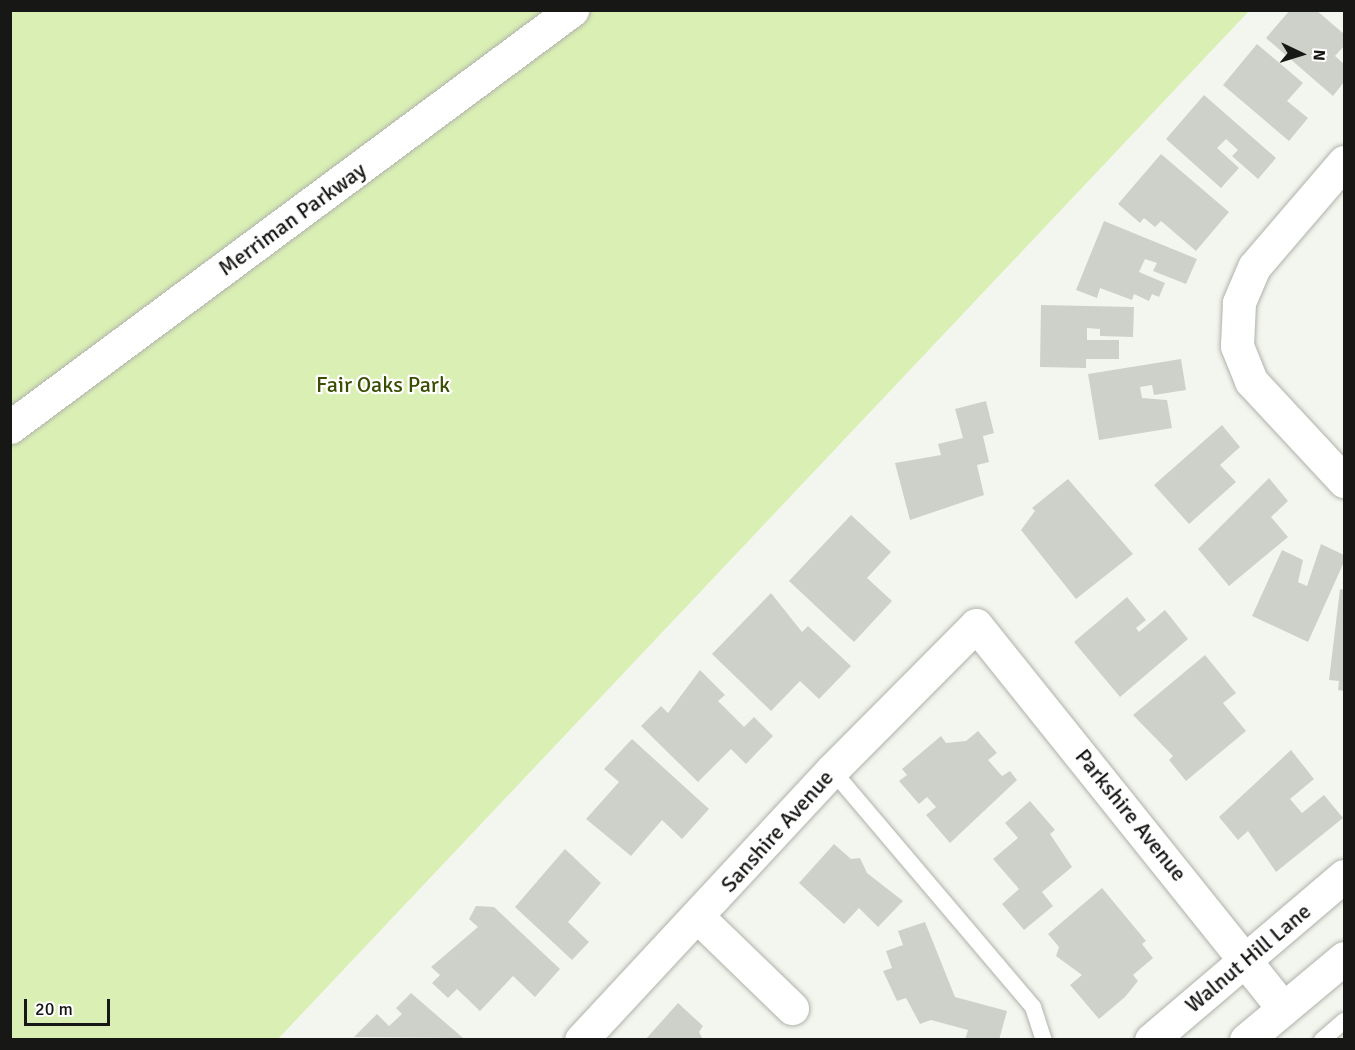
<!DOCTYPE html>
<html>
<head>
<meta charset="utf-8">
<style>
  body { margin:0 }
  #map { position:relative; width:1355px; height:1050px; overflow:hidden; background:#f3f6ee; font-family:Signika,sans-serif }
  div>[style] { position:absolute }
  .green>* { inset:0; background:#daefb4 }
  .building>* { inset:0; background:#ced1ca }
  .roads { filter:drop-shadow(0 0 2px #afb2ab) drop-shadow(0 0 2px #afb2ab) }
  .lane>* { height:16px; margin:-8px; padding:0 8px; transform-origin:8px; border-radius:8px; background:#fff }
  .street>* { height:33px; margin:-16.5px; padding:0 16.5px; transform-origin:16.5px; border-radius:16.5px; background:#fff }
  .secondary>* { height:33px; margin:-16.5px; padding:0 16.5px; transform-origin:16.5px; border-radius:16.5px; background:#fff }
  span { translate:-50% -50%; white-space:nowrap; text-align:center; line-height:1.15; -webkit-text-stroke:4.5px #fff; paint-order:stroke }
  .street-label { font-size:22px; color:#171815 }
  .park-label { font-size:22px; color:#3b4e02 }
  .frame { position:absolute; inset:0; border:12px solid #171815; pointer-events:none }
  .north { position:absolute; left:1271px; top:24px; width:60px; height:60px; -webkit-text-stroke:4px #fff; paint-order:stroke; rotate:94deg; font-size:16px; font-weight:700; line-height:24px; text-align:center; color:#171815 }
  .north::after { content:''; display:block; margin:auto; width:21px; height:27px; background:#171815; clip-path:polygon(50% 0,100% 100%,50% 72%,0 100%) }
  .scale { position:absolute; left:24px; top:999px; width:86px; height:27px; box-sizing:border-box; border:3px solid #171815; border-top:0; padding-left:8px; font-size:18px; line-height:21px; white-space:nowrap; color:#171815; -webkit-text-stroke:4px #fff; paint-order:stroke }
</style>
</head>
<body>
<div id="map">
  <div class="green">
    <i style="clip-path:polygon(10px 11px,1249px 11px,277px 1040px,11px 1039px)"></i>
  </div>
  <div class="building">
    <i style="clip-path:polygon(1290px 10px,1316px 10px,1344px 34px,1344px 46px,1335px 56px,1344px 64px,1344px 82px,1333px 96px,1266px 38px)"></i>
    <i style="clip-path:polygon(1257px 44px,1303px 83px,1287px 101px,1308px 118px,1289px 141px,1223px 85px)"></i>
    <i style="clip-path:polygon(1204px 95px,1276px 158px,1258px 179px,1232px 156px,1238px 150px,1226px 139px,1217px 148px,1239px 168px,1221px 188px,1166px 139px)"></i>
    <i style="clip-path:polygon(1161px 154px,1229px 212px,1196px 251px,1161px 221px,1155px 227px,1144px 218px,1140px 223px,1118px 204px)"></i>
    <i style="clip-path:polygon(1104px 221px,1197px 259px,1186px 284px,1153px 271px,1157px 263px,1145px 259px,1139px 272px,1165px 283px,1159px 297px,1152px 294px,1149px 301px,1134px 294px,1132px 300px,1100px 288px,1097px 298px,1076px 290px)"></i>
    <i style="clip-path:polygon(1041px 305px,1134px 307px,1133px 337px,1100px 336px,1100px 329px,1087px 328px,1087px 340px,1119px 340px,1119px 359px,1086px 359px,1086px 368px,1040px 367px)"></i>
    <i style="clip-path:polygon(1181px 359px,1186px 390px,1154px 395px,1152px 385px,1140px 387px,1142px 398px,1167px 400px,1172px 428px,1099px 440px,1088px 374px)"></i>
    <i style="clip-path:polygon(986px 401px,994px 433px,983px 436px,989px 462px,977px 465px,984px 495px,910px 520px,895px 463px,941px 455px,938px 444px,963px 438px,955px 409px)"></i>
    <i style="clip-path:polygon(1222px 425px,1240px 447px,1220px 465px,1236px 482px,1189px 524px,1154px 485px)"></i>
    <i style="clip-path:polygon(1269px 478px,1288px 501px,1271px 517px,1288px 537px,1229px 586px,1198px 549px)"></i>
    <i style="clip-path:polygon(1068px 479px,1133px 554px,1076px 599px,1021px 530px,1035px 511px,1032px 508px)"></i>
    <i style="clip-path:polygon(851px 515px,891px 552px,867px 578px,892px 601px,854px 642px,789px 581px)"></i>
    <i style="clip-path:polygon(1321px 544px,1344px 555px,1344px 562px,1308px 642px,1252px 616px,1282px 550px,1303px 560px,1298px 582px,1307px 586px)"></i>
    <i style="clip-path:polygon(1340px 589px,1344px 590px,1344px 691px,1338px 690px,1339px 681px,1329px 680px)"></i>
    <i style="clip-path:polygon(771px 593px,802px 632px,808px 626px,851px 666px,819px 699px,800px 681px,771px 711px,712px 654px)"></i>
    <i style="clip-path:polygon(1127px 597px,1146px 620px,1136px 628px,1139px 632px,1165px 610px,1188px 639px,1120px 697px,1074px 642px)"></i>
    <i style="clip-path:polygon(1205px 655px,1236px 693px,1223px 703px,1246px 731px,1186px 781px,1169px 760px,1173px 756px,1133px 715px)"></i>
    <i style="clip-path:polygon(700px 670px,725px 695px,718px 701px,744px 727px,754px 717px,773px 736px,746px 764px,731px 749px,698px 782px,641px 726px,661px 706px,668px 713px)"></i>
    <i style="clip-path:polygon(978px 731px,997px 753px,988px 760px,1002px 776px,1010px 771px,1017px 780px,950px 843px,926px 815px,936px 807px,927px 797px,919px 804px,899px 781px,907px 775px,902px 769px,941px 736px,946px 743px,966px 741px)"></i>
    <i style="clip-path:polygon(632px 739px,709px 809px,682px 839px,662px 820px,631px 856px,586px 819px,619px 782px,604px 769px)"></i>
    <i style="clip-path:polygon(1291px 750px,1314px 779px,1290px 799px,1302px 813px,1324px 795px,1343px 818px,1276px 872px,1248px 831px,1238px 840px,1219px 817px)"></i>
    <i style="clip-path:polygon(1030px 801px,1055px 830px,1050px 834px,1072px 867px,1042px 892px,1053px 906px,1024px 930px,1002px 904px,1019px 889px,993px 859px,1018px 838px,1005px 823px)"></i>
    <i style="clip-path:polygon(834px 844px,851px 859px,860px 858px,867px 873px,903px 901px,878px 927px,859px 908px,844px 924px,799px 883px)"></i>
    <i style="clip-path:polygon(565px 849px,601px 883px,568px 922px,589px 942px,572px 960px,515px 907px)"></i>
    <i style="clip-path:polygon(1102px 888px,1146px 941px,1142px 944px,1153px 958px,1133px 975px,1138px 981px,1125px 997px,1099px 1019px,1070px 985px,1082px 975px,1056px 956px,1059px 947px,1048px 934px)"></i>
    <i style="clip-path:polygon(476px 906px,494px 907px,560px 969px,535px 997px,513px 976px,480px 1011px,457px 989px,448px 998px,432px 983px,440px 975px,431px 967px,478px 927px,469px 919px)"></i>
    <i style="clip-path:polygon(925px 922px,955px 997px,1007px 1011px,999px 1040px,965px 1040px,968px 1030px,931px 1020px,920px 1024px,906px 998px,897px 1001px,883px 971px,892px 968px,886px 951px,903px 945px,898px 931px)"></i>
    <i style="clip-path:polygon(411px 993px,463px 1038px,354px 1037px,377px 1014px,389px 1026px,402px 1014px,396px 1008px)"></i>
    <i style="clip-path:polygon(678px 1003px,703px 1026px,699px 1032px,703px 1040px,645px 1040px)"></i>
  </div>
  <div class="roads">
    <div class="lane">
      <i style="left:832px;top:770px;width:311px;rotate:49.7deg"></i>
      <i style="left:1033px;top:1007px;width:35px;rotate:72deg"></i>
      <i style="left:1322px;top:1040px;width:29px;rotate:-41deg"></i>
    </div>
    <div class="street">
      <i style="left:1344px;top:162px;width:138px;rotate:130.6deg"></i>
      <i style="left:1254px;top:267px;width:39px;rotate:113deg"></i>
      <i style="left:1239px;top:303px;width:43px;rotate:92.7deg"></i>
      <i style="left:1237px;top:346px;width:38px;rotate:68deg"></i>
      <i style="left:1251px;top:381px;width:137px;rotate:47.1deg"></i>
      <i style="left:10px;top:427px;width:700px;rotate:-36.58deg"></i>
      <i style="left:698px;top:917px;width:131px;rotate:44.1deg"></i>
      <i style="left:581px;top:1040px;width:369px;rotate:-47.1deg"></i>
      <i style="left:832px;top:770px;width:204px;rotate:-45.2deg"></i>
      <i style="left:976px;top:625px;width:491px;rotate:51.3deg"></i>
    </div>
    <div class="secondary">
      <i style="left:1151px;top:1040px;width:253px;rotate:-40.4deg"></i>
      <i style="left:1246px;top:1040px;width:128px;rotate:-39.9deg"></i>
    </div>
  </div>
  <div class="street-label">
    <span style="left:292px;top:219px;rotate:-36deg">Merriman Parkway</span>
    <span style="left:1131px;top:815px;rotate:51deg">Parkshire Avenue</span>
    <span style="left:777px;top:831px;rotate:-48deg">Sanshire Avenue</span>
    <span style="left:1248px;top:958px;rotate:-40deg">Walnut Hill Lane</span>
  </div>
  <div class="park-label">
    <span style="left:383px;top:385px">Fair Oaks Park</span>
  </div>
  <div class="frame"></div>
  <div class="north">N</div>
  <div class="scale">20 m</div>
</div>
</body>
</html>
